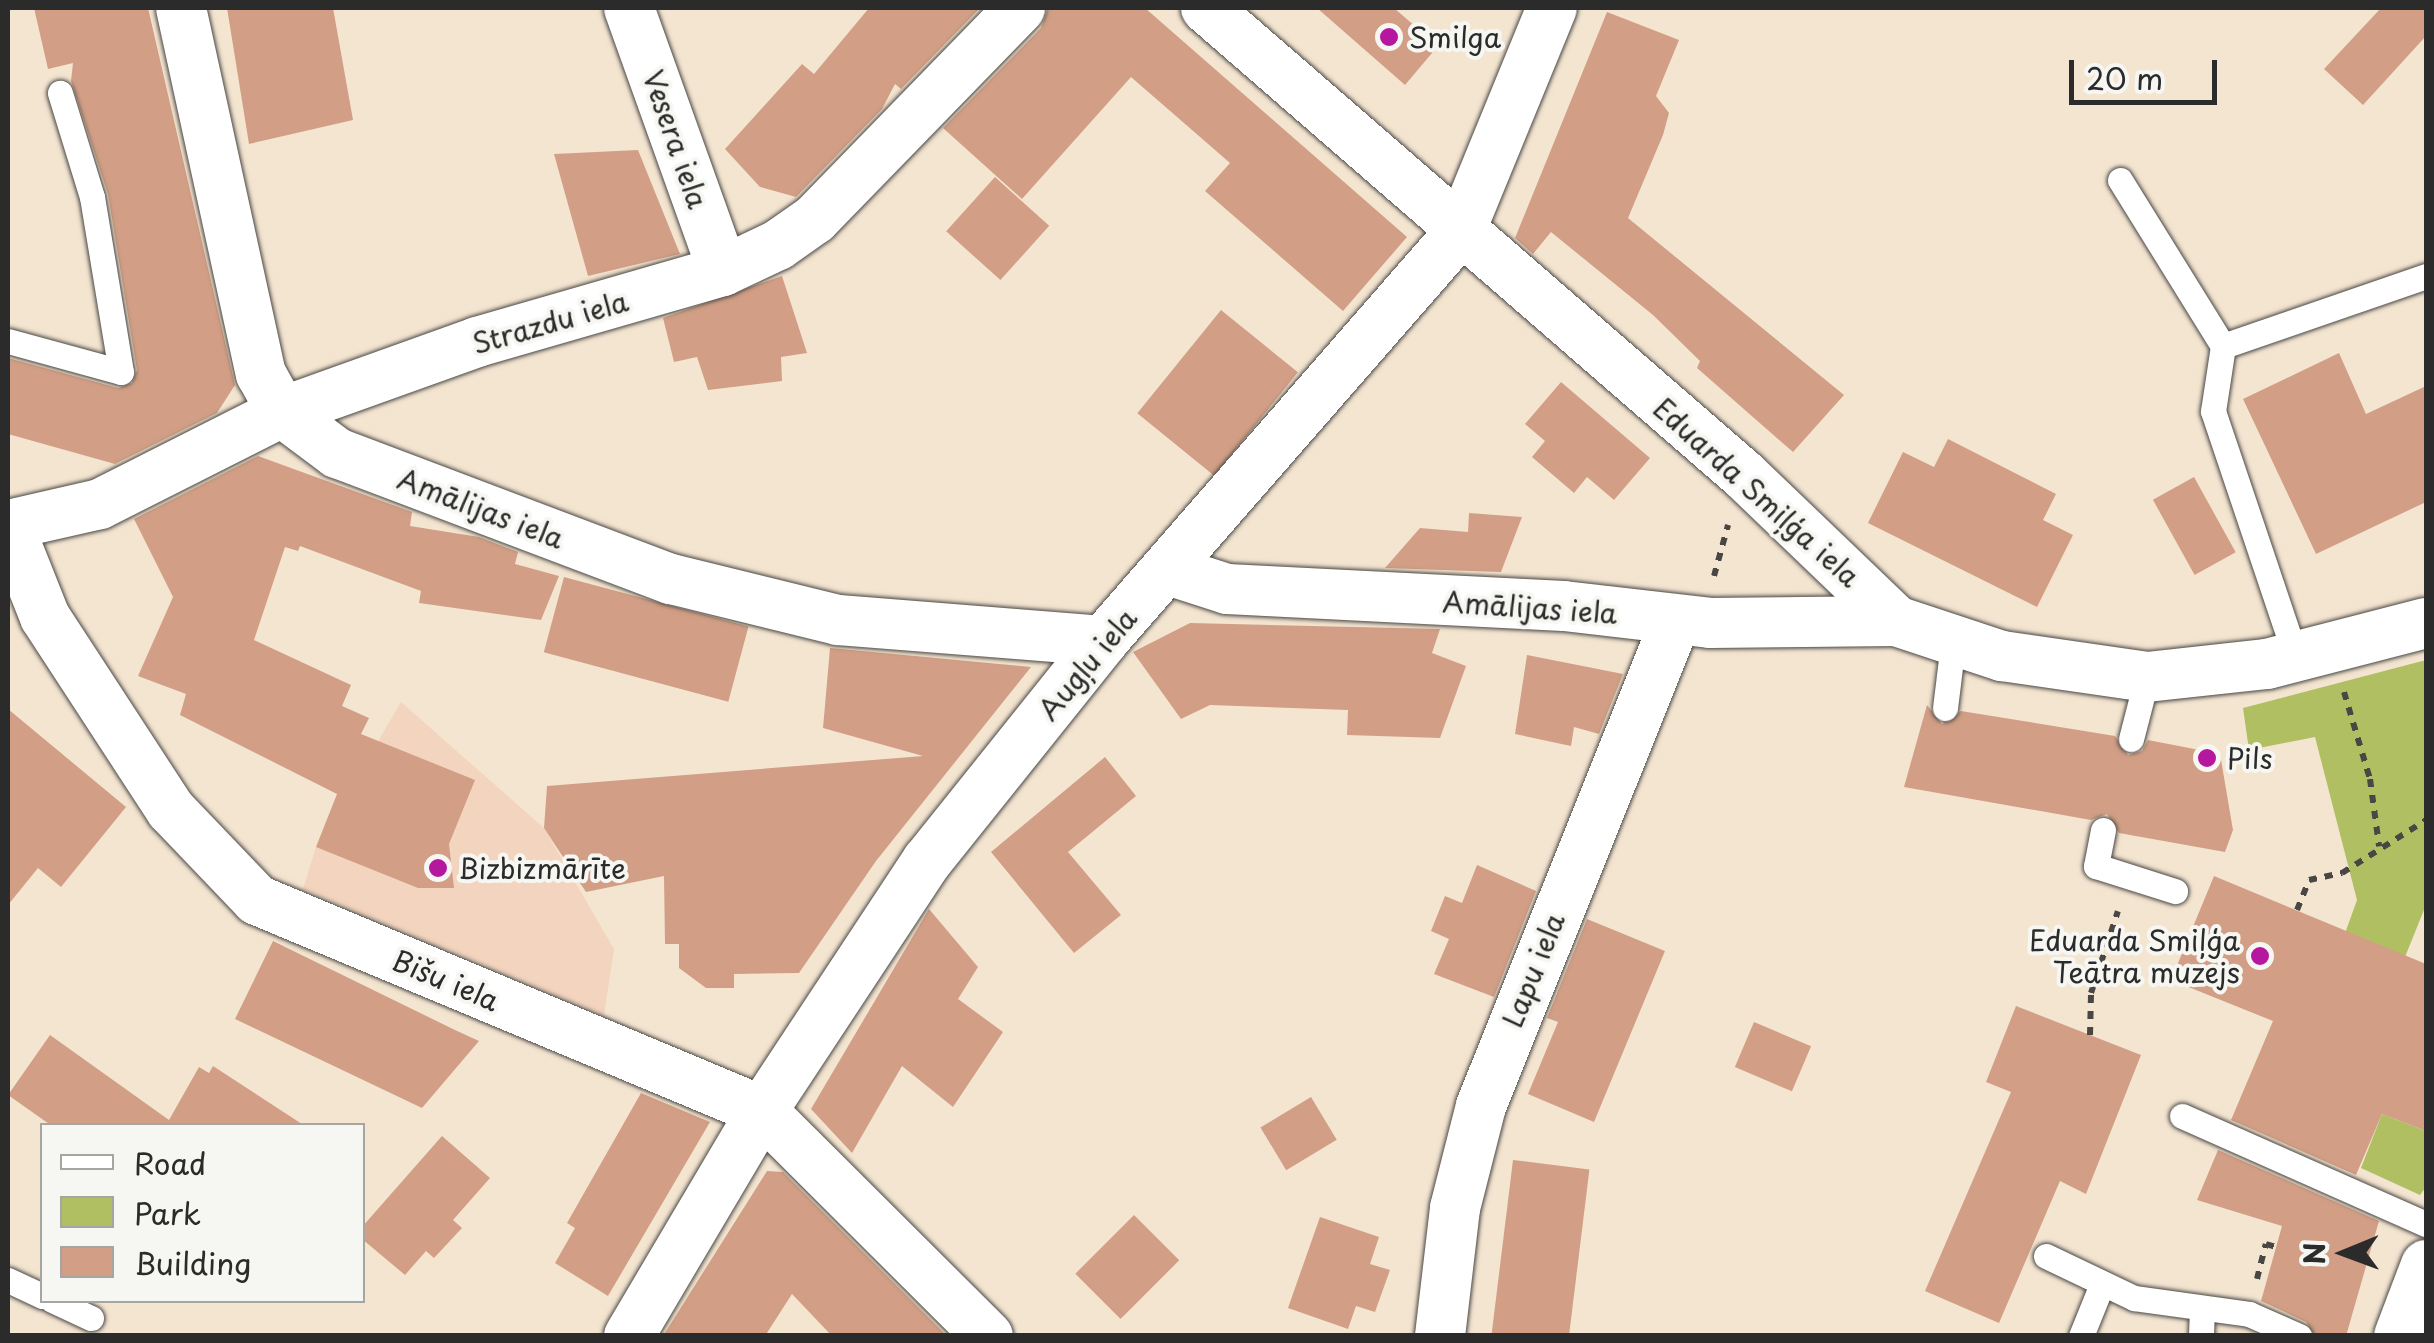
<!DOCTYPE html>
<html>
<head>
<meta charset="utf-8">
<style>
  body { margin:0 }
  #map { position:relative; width:2434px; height:1343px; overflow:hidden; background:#f4e5d1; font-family:"Playpen Sans",sans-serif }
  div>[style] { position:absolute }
  .built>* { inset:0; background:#f3d4bf }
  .green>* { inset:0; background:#b0bf62 }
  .building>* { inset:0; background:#d29f86; transform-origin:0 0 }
  .path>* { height:6px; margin-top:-3px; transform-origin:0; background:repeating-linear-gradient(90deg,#494744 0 8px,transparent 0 16px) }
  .roads { filter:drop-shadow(0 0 2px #494744) drop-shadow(0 0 2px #494744) }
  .lane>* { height:25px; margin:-12.5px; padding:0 12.5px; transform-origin:12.5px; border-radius:12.5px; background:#fff }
  .street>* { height:50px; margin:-25px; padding:0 25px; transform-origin:25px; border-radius:25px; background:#fff }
  .dots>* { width:28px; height:28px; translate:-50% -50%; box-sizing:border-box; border:5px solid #f6f6f2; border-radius:50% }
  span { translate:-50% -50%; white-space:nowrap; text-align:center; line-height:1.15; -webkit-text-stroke:8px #f6f6f2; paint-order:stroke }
  .poi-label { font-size:28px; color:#2b2b2b }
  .left { translate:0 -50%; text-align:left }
  .right { translate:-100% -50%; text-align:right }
  .street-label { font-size:28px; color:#2b2b2b }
  .frame { position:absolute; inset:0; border:10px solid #2b2b2b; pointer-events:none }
  .legend { position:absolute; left:40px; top:1123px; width:325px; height:180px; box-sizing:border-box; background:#f6f6f2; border:2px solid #a5a5a2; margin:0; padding:12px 18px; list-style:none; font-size:30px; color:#2b2b2b }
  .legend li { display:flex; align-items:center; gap:20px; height:50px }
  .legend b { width:50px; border:2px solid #a5a5a2 }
  .north { position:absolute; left:2294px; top:1203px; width:100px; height:100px; -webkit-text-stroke:8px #f6f6f2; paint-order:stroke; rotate:269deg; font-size:28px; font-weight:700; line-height:40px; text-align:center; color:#2b2b2b }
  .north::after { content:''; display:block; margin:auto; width:35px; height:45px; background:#2b2b2b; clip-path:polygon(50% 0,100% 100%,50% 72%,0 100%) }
  .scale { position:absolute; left:2069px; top:60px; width:148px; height:45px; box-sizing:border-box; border:5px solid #2b2b2b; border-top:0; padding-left:12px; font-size:30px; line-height:35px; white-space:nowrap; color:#2b2b2b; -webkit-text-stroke:8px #f6f6f2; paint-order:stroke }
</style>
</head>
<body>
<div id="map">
  <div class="built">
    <i style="clip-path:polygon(401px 702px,544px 828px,614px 949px,604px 1015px,303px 889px,316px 847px)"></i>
  </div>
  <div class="green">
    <i style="clip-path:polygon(2426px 660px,2426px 905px,2375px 1031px,2318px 1008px,2357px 900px,2315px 737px,2249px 750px,2243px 708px)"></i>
    <i style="clip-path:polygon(2382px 1114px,2426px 1131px,2426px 1187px,2420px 1195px,2361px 1168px)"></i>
  </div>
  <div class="building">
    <i style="clip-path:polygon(34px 8px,148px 8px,235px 385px,217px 413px,115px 464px,8px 434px,8px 358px,118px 388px,132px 383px,137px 370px,108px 194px,71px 81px,73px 63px,48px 69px)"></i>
    <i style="clip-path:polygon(227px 8px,333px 8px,353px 120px,249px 144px)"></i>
    <i style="clip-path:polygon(869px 8px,980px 8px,901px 89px,895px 84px,882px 109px,796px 197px,760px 187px,725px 149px,802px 64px,814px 74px)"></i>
    <i style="clip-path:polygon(1048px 8px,1145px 8px,1407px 237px,1343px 311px,1205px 191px,1230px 163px,1131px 77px,1022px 199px,943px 128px,1041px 28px)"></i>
    <i style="clip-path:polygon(1317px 8px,1394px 8px,1438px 46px,1405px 85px)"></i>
    <i style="clip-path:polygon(2381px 8px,2426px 8px,2426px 36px,2363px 105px,2324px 69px)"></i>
    <i style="clip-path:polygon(1607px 12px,1679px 40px,1656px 96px,1669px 113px,1663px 135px,1628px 218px,1844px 395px,1793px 452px,1697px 368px,1700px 361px,1653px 315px,1551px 232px,1533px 254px,1515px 238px)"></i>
    <i style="clip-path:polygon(638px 150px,680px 254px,588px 276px,554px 154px)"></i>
    <i style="left:995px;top:177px;width:73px;height:73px;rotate:42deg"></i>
    <i style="clip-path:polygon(782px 276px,807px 353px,781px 357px,782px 381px,708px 390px,697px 357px,674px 362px,663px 318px)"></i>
    <i style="left:1221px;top:310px;width:99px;height:133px;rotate:39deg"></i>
    <i style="clip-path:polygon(2339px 353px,2366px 414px,2426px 386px,2426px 502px,2316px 554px,2243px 399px)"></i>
    <i style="clip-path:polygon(1561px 382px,1650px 458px,1614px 500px,1587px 477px,1574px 493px,1532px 457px,1545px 441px,1525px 424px)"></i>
    <i style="clip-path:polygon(1948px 439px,2056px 494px,2043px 520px,2073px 535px,2037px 607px,1868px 523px,1903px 452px,1934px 467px)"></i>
    <i style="clip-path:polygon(258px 456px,412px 512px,410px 526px,479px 537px,518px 552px,515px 564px,559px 576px,541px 620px,419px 603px,421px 591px,300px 546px,298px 551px,285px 547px,254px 640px,351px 685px,342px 706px,369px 718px,361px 734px,475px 780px,449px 844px,454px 888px,418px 888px,316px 847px,337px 794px,180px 715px,186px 694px,138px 676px,173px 597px,134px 519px)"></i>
    <i style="left:2194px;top:477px;width:86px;height:47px;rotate:61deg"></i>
    <i style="clip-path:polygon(1469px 513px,1522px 517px,1501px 572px,1385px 568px,1420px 528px,1468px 532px)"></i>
    <i style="left:564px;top:577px;width:191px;height:78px;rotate:15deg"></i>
    <i style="clip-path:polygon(1190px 623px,1440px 629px,1432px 653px,1466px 666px,1440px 738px,1347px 735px,1348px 710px,1210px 705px,1181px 719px,1133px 652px)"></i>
    <i style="clip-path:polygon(830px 648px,1031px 667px,876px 861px,799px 973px,734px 974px,734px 988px,706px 988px,679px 968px,679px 944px,665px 944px,664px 876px,586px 892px,544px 828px,547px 786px,923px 756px,823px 728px)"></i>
    <i style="clip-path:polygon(1527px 655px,1623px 674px,1599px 734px,1574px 727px,1571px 746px,1515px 734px)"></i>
    <i style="clip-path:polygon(1927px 705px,1942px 724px,1961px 711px,2115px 736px,2128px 755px,2142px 751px,2148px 740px,2220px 754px,2233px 830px,2225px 852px,2119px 833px,2107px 814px,2091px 820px,1904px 787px)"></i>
    <i style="clip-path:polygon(8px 709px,126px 807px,61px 887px,38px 868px,8px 905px)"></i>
    <i style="clip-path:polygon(1105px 757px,1136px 796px,1068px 852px,1121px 915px,1074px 953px,991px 852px)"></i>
    <i style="clip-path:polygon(1477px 865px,1536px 891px,1494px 997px,1434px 974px,1449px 939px,1431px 931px,1445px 896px,1462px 903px)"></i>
    <i style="clip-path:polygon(2214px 876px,2426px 964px,2426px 1131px,2382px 1114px,2356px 1175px,2231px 1120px,2273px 1021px,2171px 980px)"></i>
    <i style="clip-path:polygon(929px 909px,978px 967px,958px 999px,1003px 1032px,953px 1107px,902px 1066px,852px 1153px,811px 1109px)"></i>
    <i style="clip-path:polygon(1587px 919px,1665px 951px,1594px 1122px,1528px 1094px,1558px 1022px,1547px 1018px)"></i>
    <i style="clip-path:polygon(273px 941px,455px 1030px,479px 1041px,422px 1108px,235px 1019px)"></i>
    <i style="clip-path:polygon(2016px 1006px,2141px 1055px,2086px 1194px,2060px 1181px,1999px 1323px,1925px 1291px,2011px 1092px,1986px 1082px)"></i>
    <i style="left:1754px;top:1022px;width:62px;height:49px;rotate:23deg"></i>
    <i style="clip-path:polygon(50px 1035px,169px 1120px,199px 1067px,209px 1073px,213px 1066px,305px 1126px,52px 1126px,8px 1095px)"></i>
    <i style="clip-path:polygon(641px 1093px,710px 1122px,608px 1296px,555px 1263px,575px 1228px,567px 1223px)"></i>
    <i style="left:1311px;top:1097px;width:50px;height:59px;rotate:59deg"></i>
    <i style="clip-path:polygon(442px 1136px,490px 1178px,453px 1220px,462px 1228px,434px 1258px,426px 1251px,405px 1275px,362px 1239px,362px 1227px)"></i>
    <i style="clip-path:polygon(2218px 1150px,2379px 1221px,2346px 1336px,2315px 1336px,2306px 1322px,2261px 1301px,2282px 1226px,2197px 1200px)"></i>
    <i style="left:1513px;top:1160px;width:77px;height:177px;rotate:7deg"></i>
    <i style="clip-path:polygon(767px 1171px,783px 1172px,947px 1336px,832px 1336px,792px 1294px,765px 1336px,663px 1336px)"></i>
    <i style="left:1134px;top:1215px;width:64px;height:83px;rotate:45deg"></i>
    <i style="clip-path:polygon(1320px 1217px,1379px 1237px,1370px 1264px,1390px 1270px,1375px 1312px,1356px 1306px,1348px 1329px,1288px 1308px)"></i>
  </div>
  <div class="path">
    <i style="left:1714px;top:576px;width:53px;rotate:-74.6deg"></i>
    <i style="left:2344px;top:692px;width:91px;rotate:73.4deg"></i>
    <i style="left:2370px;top:779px;width:68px;rotate:82.3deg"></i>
    <i style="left:2297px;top:910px;width:32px;rotate:-68deg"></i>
    <i style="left:2309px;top:880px;width:34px;rotate:-12deg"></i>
    <i style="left:2342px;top:873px;width:99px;rotate:-32.2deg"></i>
    <i style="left:2090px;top:1035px;width:42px;rotate:-88.6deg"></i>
    <i style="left:2091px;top:993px;width:86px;rotate:-71.8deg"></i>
    <i style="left:2257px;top:1279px;width:36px;rotate:-76deg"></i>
    <i style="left:2266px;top:1244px;width:10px;rotate:17deg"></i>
  </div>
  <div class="roads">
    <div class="lane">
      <i style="left:2120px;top:180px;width:195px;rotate:58.2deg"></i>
      <i style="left:2223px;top:346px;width:66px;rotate:98.7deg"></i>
      <i style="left:2213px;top:411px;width:260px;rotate:71.4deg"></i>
      <i style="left:8px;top:341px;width:117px;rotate:15.3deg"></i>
      <i style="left:121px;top:372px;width:177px;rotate:-99.4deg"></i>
      <i style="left:92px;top:197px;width:109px;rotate:-107.1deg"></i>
      <i style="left:2223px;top:346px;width:215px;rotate:-19deg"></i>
      <i style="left:1945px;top:708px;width:65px;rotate:-83deg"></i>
      <i style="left:2131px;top:739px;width:64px;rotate:-75.5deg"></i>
      <i style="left:2103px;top:830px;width:37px;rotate:101deg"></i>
      <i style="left:2096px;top:866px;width:83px;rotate:17.6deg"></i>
      <i style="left:2182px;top:1116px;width:267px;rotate:23.9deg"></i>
      <i style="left:2046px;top:1256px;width:98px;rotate:25.5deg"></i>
      <i style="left:2134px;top:1298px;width:116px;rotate:7.9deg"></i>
      <i style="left:2249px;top:1314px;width:55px;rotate:23.7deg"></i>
      <i style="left:8px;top:1280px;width:38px;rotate:25deg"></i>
      <i style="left:52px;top:1300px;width:43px;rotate:24.8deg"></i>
      <i style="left:2081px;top:1336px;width:56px;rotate:-68deg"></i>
      <i style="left:2201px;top:1336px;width:28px;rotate:-88deg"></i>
    </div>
    <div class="street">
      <i style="left:181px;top:8px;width:375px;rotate:77.7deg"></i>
      <i style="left:261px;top:374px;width:43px;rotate:61.1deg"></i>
      <i style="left:282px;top:412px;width:69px;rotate:36.7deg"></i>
      <i style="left:337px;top:453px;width:357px;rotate:20.7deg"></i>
      <i style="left:671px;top:579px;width:172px;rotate:13.8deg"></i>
      <i style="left:838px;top:620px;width:266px;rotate:4.5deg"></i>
      <i style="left:629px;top:8px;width:279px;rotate:70.3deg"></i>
      <i style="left:1206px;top:8px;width:712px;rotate:40.96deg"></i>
      <i style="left:1744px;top:475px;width:211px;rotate:43.8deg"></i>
      <i style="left:1896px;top:621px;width:112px;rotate:18.3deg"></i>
      <i style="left:2002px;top:656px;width:147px;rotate:8.2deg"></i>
      <i style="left:2147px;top:677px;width:121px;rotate:-6.2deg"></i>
      <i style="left:2267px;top:664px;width:164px;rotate:-14.5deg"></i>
      <i style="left:8px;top:524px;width:100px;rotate:68.3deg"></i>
      <i style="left:45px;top:617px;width:230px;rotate:56.9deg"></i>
      <i style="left:171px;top:810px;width:124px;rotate:46.3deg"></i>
      <i style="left:257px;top:900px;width:547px;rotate:22.68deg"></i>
      <i style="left:762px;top:1111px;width:319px;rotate:44.9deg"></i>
      <i style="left:8px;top:525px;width:94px;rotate:-12.9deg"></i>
      <i style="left:100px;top:504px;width:204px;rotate:-26.8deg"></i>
      <i style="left:282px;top:412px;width:207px;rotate:-19.7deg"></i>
      <i style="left:477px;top:342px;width:256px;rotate:-16.1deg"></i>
      <i style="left:723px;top:271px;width:61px;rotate:-25.3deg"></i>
      <i style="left:778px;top:245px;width:45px;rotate:-35.1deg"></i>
      <i style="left:815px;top:219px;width:294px;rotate:-45.8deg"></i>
      <i style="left:1168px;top:570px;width:62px;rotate:17.9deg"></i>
      <i style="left:1227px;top:589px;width:337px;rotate:2.9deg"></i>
      <i style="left:1564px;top:606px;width:147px;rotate:6.6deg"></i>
      <i style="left:1710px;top:623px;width:186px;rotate:-0.6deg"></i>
      <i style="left:629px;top:1336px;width:261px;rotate:-59.4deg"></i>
      <i style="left:762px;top:1111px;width:300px;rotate:-56.6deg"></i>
      <i style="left:927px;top:861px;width:282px;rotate:-51.3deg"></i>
      <i style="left:1103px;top:641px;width:543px;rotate:-48.88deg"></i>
      <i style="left:1460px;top:232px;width:242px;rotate:-67.7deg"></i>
      <i style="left:1440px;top:1336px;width:129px;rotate:-83.3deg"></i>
      <i style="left:1455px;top:1208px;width:105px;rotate:-75.7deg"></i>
      <i style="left:1481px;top:1106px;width:524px;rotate:-68.14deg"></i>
      <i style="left:2399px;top:1336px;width:76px;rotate:-69.2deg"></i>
    </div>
  </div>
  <div class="dots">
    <i style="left:1389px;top:37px;background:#b5179e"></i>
    <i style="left:2207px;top:758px;background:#b5179e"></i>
    <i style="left:438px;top:868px;background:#b5179e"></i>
    <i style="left:2260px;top:956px;background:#b5179e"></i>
  </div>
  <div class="poi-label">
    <span class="left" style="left:1409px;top:37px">Smilga</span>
    <span class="left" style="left:2227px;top:758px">Pils</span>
    <span class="left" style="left:458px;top:868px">Bizbizmārīte</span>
    <span class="right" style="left:2240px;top:956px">Eduarda Smiļģa<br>Teātra muzejs</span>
  </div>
  <div class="street-label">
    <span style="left:676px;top:139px;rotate:71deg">Vesera iela</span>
    <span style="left:550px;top:322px;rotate:-16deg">Strazdu iela</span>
    <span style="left:1757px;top:492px;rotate:42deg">Eduarda Smiļģa iela</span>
    <span style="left:481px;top:508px;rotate:21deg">Amālijas iela</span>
    <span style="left:1530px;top:607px;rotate:4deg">Amālijas iela</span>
    <span style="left:1087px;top:664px;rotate:-50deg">Augļu iela</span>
    <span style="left:1533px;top:970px;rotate:-68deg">Lapu iela</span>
    <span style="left:446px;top:980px;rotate:23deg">Bišu iela</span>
  </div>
  <div class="frame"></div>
  <ul class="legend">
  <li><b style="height:12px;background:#fff"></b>Road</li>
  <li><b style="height:28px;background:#b0bf62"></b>Park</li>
  <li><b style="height:28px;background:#d29f86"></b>Building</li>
  </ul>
  <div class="north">N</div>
  <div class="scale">20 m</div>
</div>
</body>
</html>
